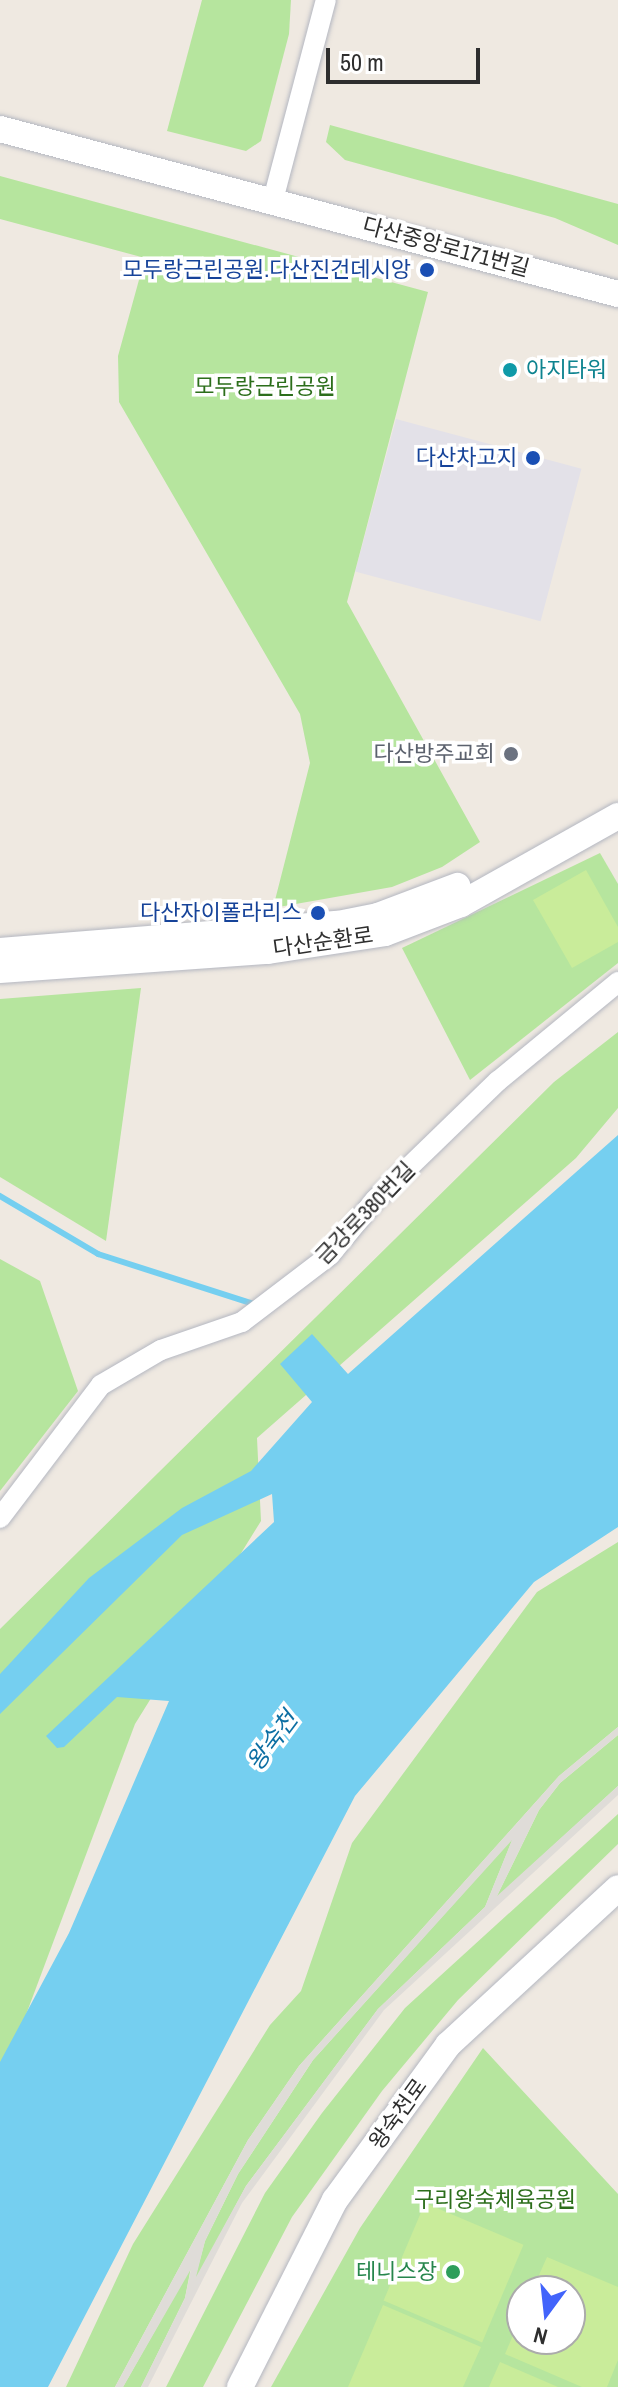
<!DOCTYPE html>
<html>
<head>
<meta charset="utf-8">
<style>
  body { margin:0 }
  #map { position:relative; width:618px; height:2387px; overflow:hidden; background:#efe9e1; font-family:"Archivo Narrow","Noto Sans KR",sans-serif }
  div>[style] { position:absolute }
  .industrial>* { inset:0; background:#e3e1e8; transform-origin:0 0 }
  .green>* { inset:0; background:#b6e59e }
  .pitch>* { inset:0; background:#c9ec9a; transform-origin:0 0 }
  .plaza>* { inset:0; background:#dfdcd8 }
  .water>* { inset:0; background:#75cff0 }
  .stream>* { height:6px; margin:-3px; padding:0 3px; transform-origin:3px; border-radius:3px; background:#75cff0 }
  .roads { filter:drop-shadow(0 0 2px #b4b7c1) drop-shadow(0 0 2px #b4b7c1) }
  .minor>* { height:20px; margin:-10px; padding:0 10px; transform-origin:10px; border-radius:10px; background:#fff }
  .tertiary>* { height:26px; margin:-13px; padding:0 13px; transform-origin:13px; border-radius:13px; background:#fff }
  .dots>* { width:22px; height:22px; translate:-50% -50%; box-sizing:border-box; border:4px solid #fff; border-radius:50% }
  span { translate:-50% -50%; white-space:nowrap; text-align:center; line-height:1.15; -webkit-text-stroke:7px #fff; paint-order:stroke }
  .street-label { font-size:22px; color:#2e2e2e }
  .transit-label { font-size:22px; color:#164399 }
  .right { translate:-100% -50%; text-align:right }
  .culture-label { font-size:22px; color:#0d838f }
  .left { translate:0 -50%; text-align:left }
  .park-label { font-size:22px; color:#2c6e1b }
  .worship-label { font-size:22px; color:#5b616d }
  .leisure-label { font-size:22px; color:#27864d }
  .water-label { font-size:24px; color:#0d6fa3; font-style:italic }
  .north { position:absolute; left:506px; top:2275px; width:80px; height:80px; box-sizing:border-box; background:#fff; border:2px solid #ababab; border-radius:50%; rotate:195deg; font-size:22px; font-weight:700; line-height:32px; text-align:center; color:#2e2e2e }
  .north::after { content:''; display:block; margin:auto; width:28px; height:36px; background:#4264fb; clip-path:polygon(50% 0,100% 100%,50% 72%,0 100%) }
  .scale { position:absolute; left:326px; top:48px; width:154px; height:36px; box-sizing:border-box; border:4px solid #2e2e2e; border-top:0; padding-left:10px; font-size:24px; line-height:28px; white-space:nowrap; color:#2e2e2e; -webkit-text-stroke:6px #fff; paint-order:stroke }
</style>
</head>
<body>
<div id="map">
  <div class="industrial">
    <i style="left:396px;top:419px;width:192px;height:158px;rotate:15deg"></i>
  </div>
  <div class="green">
    <i style="clip-path:polygon(202px 0,291px 0,289px 34px,261px 141px,246px 151px,167px 131px)"></i>
    <i style="clip-path:polygon(330px 125px,618px 204px,618px 245px,555px 218px,345px 160px,326px 142px)"></i>
    <i style="clip-path:polygon(0 176px,428px 292px,347px 602px,480px 842px,442px 867px,392px 887px,273px 908px,310px 763px,300px 714px,119px 402px,118px 356px,145px 258px,0 219px)"></i>
    <i style="clip-path:polygon(600px 853px,618px 884px,618px 963px,470px 1080px,402px 948px)"></i>
    <i style="clip-path:polygon(141px 988px,106px 1241px,0 1177px,0 999px)"></i>
    <i style="clip-path:polygon(618px 1032px,618px 1108px,576px 1158px,257px 1438px,261px 1521px,135px 1724px,0 2084px,0 1629px,554px 1082px)"></i>
    <i style="clip-path:polygon(0 1259px,40px 1281px,78px 1391px,0 1491px)"></i>
    <i style="clip-path:polygon(618px 1542px,618px 1727px,559px 1776px,299px 2066px,248px 2140px,115px 2387px,66px 2387px,133px 2244px,270px 2025px,301px 1991px,352px 1843px,537px 1592px)"></i>
    <i style="clip-path:polygon(618px 1735px,618px 1786px,496px 1898px,539px 1810px,560px 1783px)"></i>
    <i style="clip-path:polygon(618px 1814px,618px 1844px,458px 2000px,382px 2091px,292px 2217px,203px 2387px,166px 2387px,265px 2193px,322px 2113px,405px 2008px)"></i>
    <i style="clip-path:polygon(513px 1838px,485px 1907px,378px 2009px,246px 2186px,193px 2285px,205px 2241px,238px 2174px,313px 2060px)"></i>
    <i style="clip-path:polygon(evenodd,483px 2048px,618px 2194px,618px 2387px,271px 2387px,360px 2228px,483px 2048px,522px 2291px,570px 2291px,570px 2339px,522px 2339px,522px 2291px)"></i>
    <i style="clip-path:polygon(191px 2267px,185px 2298px,141px 2387px,123px 2387px)"></i>
  </div>
  <div class="pitch">
    <i style="clip-path:polygon(586px 870px,618px 927px,618px 942px,572px 968px,533px 900px)"></i>
    <i style="left:425px;top:2203px;width:107px;height:106px;rotate:23deg"></i>
    <i style="clip-path:polygon(547px 2257px,618px 2287px,618px 2360px,607px 2387px,582px 2387px,505px 2354px,522px 2314px,522px 2339px,570px 2339px,570px 2291px,532px 2291px)"></i>
    <i style="clip-path:polygon(383px 2305px,481px 2347px,463px 2387px,348px 2387px)"></i>
    <i style="clip-path:polygon(500px 2362px,558px 2387px,489px 2387px)"></i>
  </div>
  <div class="plaza">
    <i style="clip-path:polygon(evenodd,618px 1727px,618px 1735px,560px 1783px,539px 1810px,497px 1896px,618px 1786px,618px 1795px,384px 2010px,242px 2203px,148px 2387px,141px 2387px,185px 2298px,191px 2269px,123px 2387px,115px 2387px,248px 2140px,299px 2066px,559px 1776px,618px 1727px,512px 1840px,485px 1907px,378px 2009px,246px 2186px,196px 2277px,205px 2241px,238px 2174px,313px 2060px,512px 1840px)"></i>
  </div>
  <div class="water">
    <i style="clip-path:polygon(618px 1135px,618px 1527px,534px 1582px,355px 1796px,48px 2387px,0 2387px,0 2062px,69px 1933px,169px 1701px,117px 1697px,64px 1747px,57px 1748px,46px 1736px,274px 1522px,272px 1494px,182px 1535px,0 1714px,0 1674px,89px 1578px,182px 1508px,251px 1471px,312px 1402px,280px 1364px,312px 1334px,348px 1374px)"></i>
  </div>
  <div class="stream">
    <i style="left:0;top:1196px;width:114px;rotate:30.6deg"></i>
    <i style="left:98px;top:1254px;width:164px;rotate:17.8deg"></i>
  </div>
  <div class="roads">
    <div class="minor">
      <i style="left:273px;top:200px;width:207px;rotate:-75.2deg"></i>
      <i style="left:0;top:1518px;width:167px;rotate:-52.8deg"></i>
      <i style="left:101px;top:1385px;width:69px;rotate:-30.3deg"></i>
      <i style="left:161px;top:1350px;width:86px;rotate:-19.1deg"></i>
      <i style="left:242px;top:1322px;width:111px;rotate:-37.3deg"></i>
      <i style="left:330px;top:1255px;width:71px;rotate:-50.7deg"></i>
      <i style="left:375px;top:1200px;width:171px;rotate:-44.1deg"></i>
      <i style="left:498px;top:1081px;width:156px;rotate:-39.5deg"></i>
    </div>
    <div class="tertiary">
      <i style="left:0;top:129px;width:640px;rotate:14.95deg"></i>
      <i style="left:0;top:951px;width:339px;rotate:-4.6deg"></i>
      <i style="left:338px;top:924px;width:41px;rotate:-11.3deg"></i>
      <i style="left:378px;top:916px;width:85px;rotate:-20.8deg"></i>
      <i style="left:0;top:970px;width:269px;rotate:-4.1deg"></i>
      <i style="left:268px;top:951px;width:118px;rotate:-8.7deg"></i>
      <i style="left:385px;top:933px;width:81px;rotate:-20.9deg"></i>
      <i style="left:461px;top:904px;width:180px;rotate:-29.3deg"></i>
      <i style="left:240px;top:2387px;width:210px;rotate:-63.1deg"></i>
      <i style="left:335px;top:2200px;width:192px;rotate:-53.9deg"></i>
      <i style="left:448px;top:2045px;width:231px;rotate:-42.7deg"></i>
    </div>
  </div>
  <div class="dots">
    <i style="left:427px;top:270px;background:#1a4fb4"></i>
    <i style="left:510px;top:370px;background:#0f9aa8"></i>
    <i style="left:533px;top:458px;background:#1a4fb4"></i>
    <i style="left:511px;top:754px;background:#6b7280"></i>
    <i style="left:318px;top:913px;background:#1a4fb4"></i>
    <i style="left:453px;top:2272px;background:#2e9e5b"></i>
  </div>
  <div class="street-label">
    <span style="left:446px;top:247px;rotate:15deg">다산중앙로171번길</span>
    <span style="left:323px;top:942px;rotate:-8deg">다산순환로</span>
    <span style="left:365px;top:1213px;rotate:-46deg">금강로380번길</span>
    <span style="left:398px;top:2114px;rotate:-54deg">왕숙천로</span>
  </div>
  <div class="transit-label">
    <span class="right" style="left:411px;top:270px">모두랑근린공원.다산진건데시앙</span>
    <span class="right" style="left:517px;top:458px">다산차고지</span>
    <span class="right" style="left:302px;top:913px">다산자이폴라리스</span>
  </div>
  <div class="culture-label">
    <span class="left" style="left:526px;top:370px">아지타워</span>
  </div>
  <div class="park-label">
    <span style="left:265px;top:387px">모두랑근린공원</span>
    <span style="left:495px;top:2200px">구리왕숙체육공원</span>
  </div>
  <div class="worship-label">
    <span class="right" style="left:495px;top:754px">다산방주교회</span>
  </div>
  <div class="leisure-label">
    <span class="right" style="left:437px;top:2272px">테니스장</span>
  </div>
  <div class="water-label">
    <span style="left:272px;top:1741px;rotate:-53deg">왕숙천</span>
  </div>
  <div class="north">N</div>
  <div class="scale">50 m</div>
</div>
</body>
</html>
